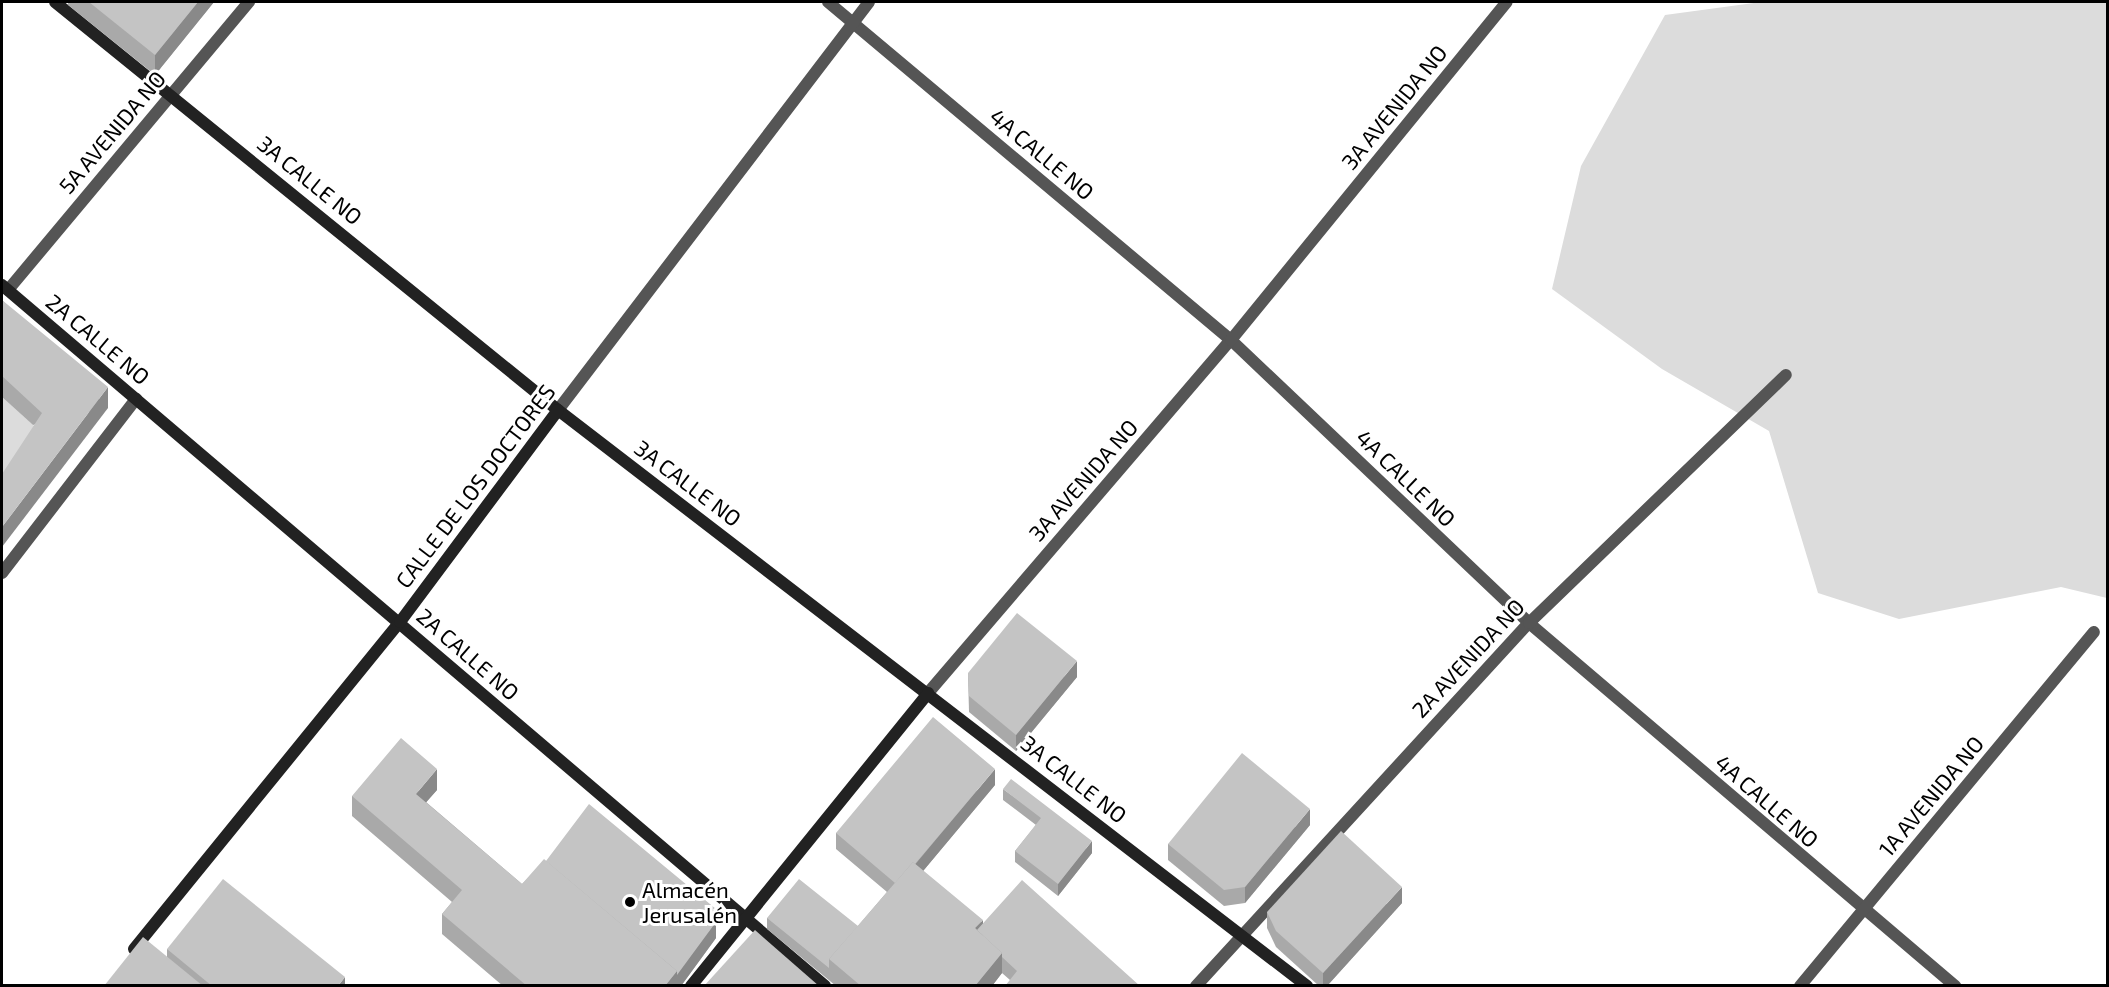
<!DOCTYPE html>
<html>
<head>
<meta charset="utf-8">
<style>
  body { margin:0 }
  #map { position:relative; width:2109px; height:987px; overflow:hidden; background:#fff; font-family:"Exo 2",sans-serif }
  div>[style] { position:absolute }
  .green>* { inset:0; background:#dcdcdc }
  .street>* { height:12px; margin:-6px; padding:0 6px; transform-origin:6px; border-radius:6px; background:#555 }
  .secondary>* { height:12px; margin:-6px; padding:0 6px; transform-origin:6px; border-radius:6px; background:#222 }
  .wall>* { inset:0; background:#a9a9a9 }
  .shaded-wall>* { inset:0; background:#898989 }
  .building>* { inset:0; background:#c4c4c4 }
  .dots>* { width:16px; height:16px; translate:-50% -50%; box-sizing:border-box; border:3px solid #fff; border-radius:50% }
  span { translate:-50% -50%; white-space:nowrap; text-align:center; line-height:1.15; -webkit-text-stroke:6px #fff; paint-order:stroke }
  .street-label { font-size:22px; color:#000 }
  .poi-label { font-size:22px; color:#000 }
  .left { translate:0 -50%; text-align:left }
  .frame { position:absolute; inset:0; border:3px solid #000; pointer-events:none }
</style>
</head>
<body>
<div id="map">
  <div class="green">
    <i style="clip-path:polygon(1761px 2px,2107px 2px,2107px 598px,2061px 587px,1899px 619px,1818px 593px,1769px 431px,1662px 369px,1552px 289px,1581px 166px,1665px 15px)"></i>
    <i style="clip-path:polygon(2px 397px,42px 433px,2px 494px)"></i>
  </div>
  <div class="street">
    <i style="left:828px;top:2px;width:526px;rotate:39.99deg"></i>
    <i style="left:1231px;top:340px;width:411px;rotate:43.5deg"></i>
    <i style="left:1529px;top:623px;width:560px;rotate:40.43deg"></i>
    <i style="left:8px;top:290px;width:376px;rotate:-50.1deg"></i>
    <i style="left:558px;top:410px;width:513px;rotate:-52.68deg"></i>
    <i style="left:2px;top:573px;width:220px;rotate:-52.4deg"></i>
    <i style="left:928px;top:693px;width:465px;rotate:-49.4deg"></i>
    <i style="left:1231px;top:340px;width:436px;rotate:-50.8deg"></i>
    <i style="left:1196px;top:986px;width:493px;rotate:-47.5deg"></i>
    <i style="left:1529px;top:623px;width:357px;rotate:-44deg"></i>
    <i style="left:1800px;top:986px;width:460px;rotate:-50.3deg"></i>
  </div>
  <div class="secondary">
    <i style="left:55px;top:2px;width:648px;rotate:39.05deg"></i>
    <i style="left:558px;top:410px;width:945px;rotate:37.56deg"></i>
    <i style="left:2px;top:285px;width:1081px;rotate:40.42deg"></i>
    <i style="left:134px;top:949px;width:422px;rotate:-50.9deg"></i>
    <i style="left:400px;top:622px;width:264px;rotate:-53.3deg"></i>
    <i style="left:691px;top:986px;width:377px;rotate:-51deg"></i>
  </div>
  <div class="wall">
    <i style="clip-path:polygon(68px 2px,214px 2px,155px 75px,68px 5px)"></i>
    <i style="clip-path:polygon(2px 300px,108px 408px,33px 425px,2px 397px)"></i>
    <i style="clip-path:polygon(968px 673px,1077px 677px,1016px 751px,969px 712px)"></i>
    <i style="clip-path:polygon(995px 785px,923px 871px,983px 924px,1140px 986px,1010px 980px,1002px 973px,992px 986px,836px 986px,767px 929px,767px 918px,858px 926px,887px 892px,836px 849px,836px 833px)"></i>
    <i style="clip-path:polygon(1003px 789px,1092px 853px,1058px 896px,1015px 862px,1015px 851px,1036px 825px,1003px 800px)"></i>
    <i style="clip-path:polygon(437px 790px,426px 802px,522px 884px,546px 861px,716px 909px,716px 938px,681px 986px,503px 986px,442px 934px,442px 914px,452px 902px,352px 816px,352px 796px)"></i>
    <i style="clip-path:polygon(1310px 825px,1245px 903px,1224px 906px,1168px 860px,1168px 844px)"></i>
    <i style="clip-path:polygon(1402px 903px,1327px 986px,1319px 986px,1276px 947px,1267px 928px,1267px 912px)"></i>
    <i style="clip-path:polygon(167px 949px,345px 986px,104px 986px,167px 957px)"></i>
  </div>
  <div class="shaded-wall">
    <i style="clip-path:polygon(198px 2px,214px 2px,155px 75px,155px 55px)"></i>
    <i style="clip-path:polygon(108px 387px,108px 408px,2px 547px,2px 527px)"></i>
    <i style="clip-path:polygon(1077px 661px,1077px 677px,1016px 751px,1016px 735px)"></i>
    <i style="clip-path:polygon(437px 769px,437px 790px,416px 814px,416px 794px)"></i>
    <i style="clip-path:polygon(995px 769px,995px 785px,898px 901px,898px 885px)"></i>
    <i style="clip-path:polygon(1310px 809px,1310px 825px,1245px 903px,1245px 887px)"></i>
    <i style="clip-path:polygon(1092px 841px,1092px 853px,1058px 896px,1058px 884px)"></i>
    <i style="clip-path:polygon(1402px 887px,1402px 903px,1327px 986px,1323px 986px,1323px 973px)"></i>
    <i style="clip-path:polygon(983px 920px,983px 939px,975px 928px)"></i>
    <i style="clip-path:polygon(716px 922px,716px 938px,681px 986px,665px 986px)"></i>
    <i style="clip-path:polygon(1002px 953px,1002px 973px,992px 986px,975px 986px)"></i>
    <i style="clip-path:polygon(345px 977px,345px 986px,338px 986px)"></i>
  </div>
  <div class="building">
    <i style="clip-path:polygon(89px 2px,198px 2px,155px 55px)"></i>
    <i style="clip-path:polygon(2px 300px,108px 387px,2px 527px,2px 474px,42px 413px,2px 376px)"></i>
    <i style="clip-path:polygon(1017px 613px,1077px 661px,1016px 735px,969px 696px,968px 673px)"></i>
    <i style="clip-path:polygon(933px 717px,995px 769px,915px 864px,913px 862px,895px 883px,836px 833px)"></i>
    <i style="clip-path:polygon(401px 738px,437px 769px,416px 794px,522px 884px,544px 859px,677px 971px,665px 986px,527px 986px,442px 914px,462px 890px,352px 796px)"></i>
    <i style="clip-path:polygon(1242px 753px,1310px 809px,1245px 887px,1224px 890px,1168px 844px)"></i>
    <i style="clip-path:polygon(1011px 779px,1092px 841px,1058px 884px,1015px 851px,1041px 818px,1003px 789px)"></i>
    <i style="clip-path:polygon(589px 804px,716px 909px,716px 922px,677px 975px,677px 971px,546px 861px)"></i>
    <i style="clip-path:polygon(1341px 831px,1402px 887px,1323px 973px,1276px 931px,1267px 912px)"></i>
    <i style="clip-path:polygon(913px 862px,983px 920px,975px 928px,1002px 953px,975px 986px,861px 986px,829px 959px)"></i>
    <i style="clip-path:polygon(223px 879px,345px 977px,338px 986px,212px 986px,167px 949px)"></i>
    <i style="clip-path:polygon(799px 879px,858px 926px,829px 959px,829px 968px,767px 918px)"></i>
    <i style="clip-path:polygon(1022px 880px,1140px 986px,1005px 986px,1017px 971px,1002px 957px,1002px 953px,977px 930px)"></i>
    <i style="clip-path:polygon(755px 930px,819px 986px,704px 986px)"></i>
    <i style="clip-path:polygon(143px 937px,203px 986px,104px 986px)"></i>
  </div>
  <div class="dots">
    <i style="left:630px;top:902px;background:#000"></i>
  </div>
  <div class="street-label">
    <span style="left:1394px;top:107px;rotate:-51deg">3A AVENIDA NO</span>
    <span style="left:112px;top:132px;rotate:-50deg">5A AVENIDA NO</span>
    <span style="left:1042px;top:154px;rotate:40deg">4A CALLE NO</span>
    <span style="left:310px;top:180px;rotate:39deg">3A CALLE NO</span>
    <span style="left:98px;top:339px;rotate:40deg">2A CALLE NO</span>
    <span style="left:1406px;top:478px;rotate:44deg">4A CALLE NO</span>
    <span style="left:1083px;top:480px;rotate:-49deg">3A AVENIDA NO</span>
    <span style="left:688px;top:483px;rotate:37deg">3A CALLE NO</span>
    <span style="left:475px;top:486px;rotate:-53deg">CALLE DE LOS DOCTORES</span>
    <span style="left:468px;top:654px;rotate:41deg">2A CALLE NO</span>
    <span style="left:1468px;top:658px;rotate:-47deg">2A AVENIDA NO</span>
    <span style="left:1074px;top:779px;rotate:38deg">3A CALLE NO</span>
    <span style="left:1931px;top:796px;rotate:-50deg">1A AVENIDA NO</span>
    <span style="left:1767px;top:801px;rotate:41deg">4A CALLE NO</span>
  </div>
  <div class="poi-label">
    <span class="left" style="left:642px;top:902px">Almacén<br>Jerusalén</span>
  </div>
  <div class="frame"></div>
</div>
</body>
</html>
